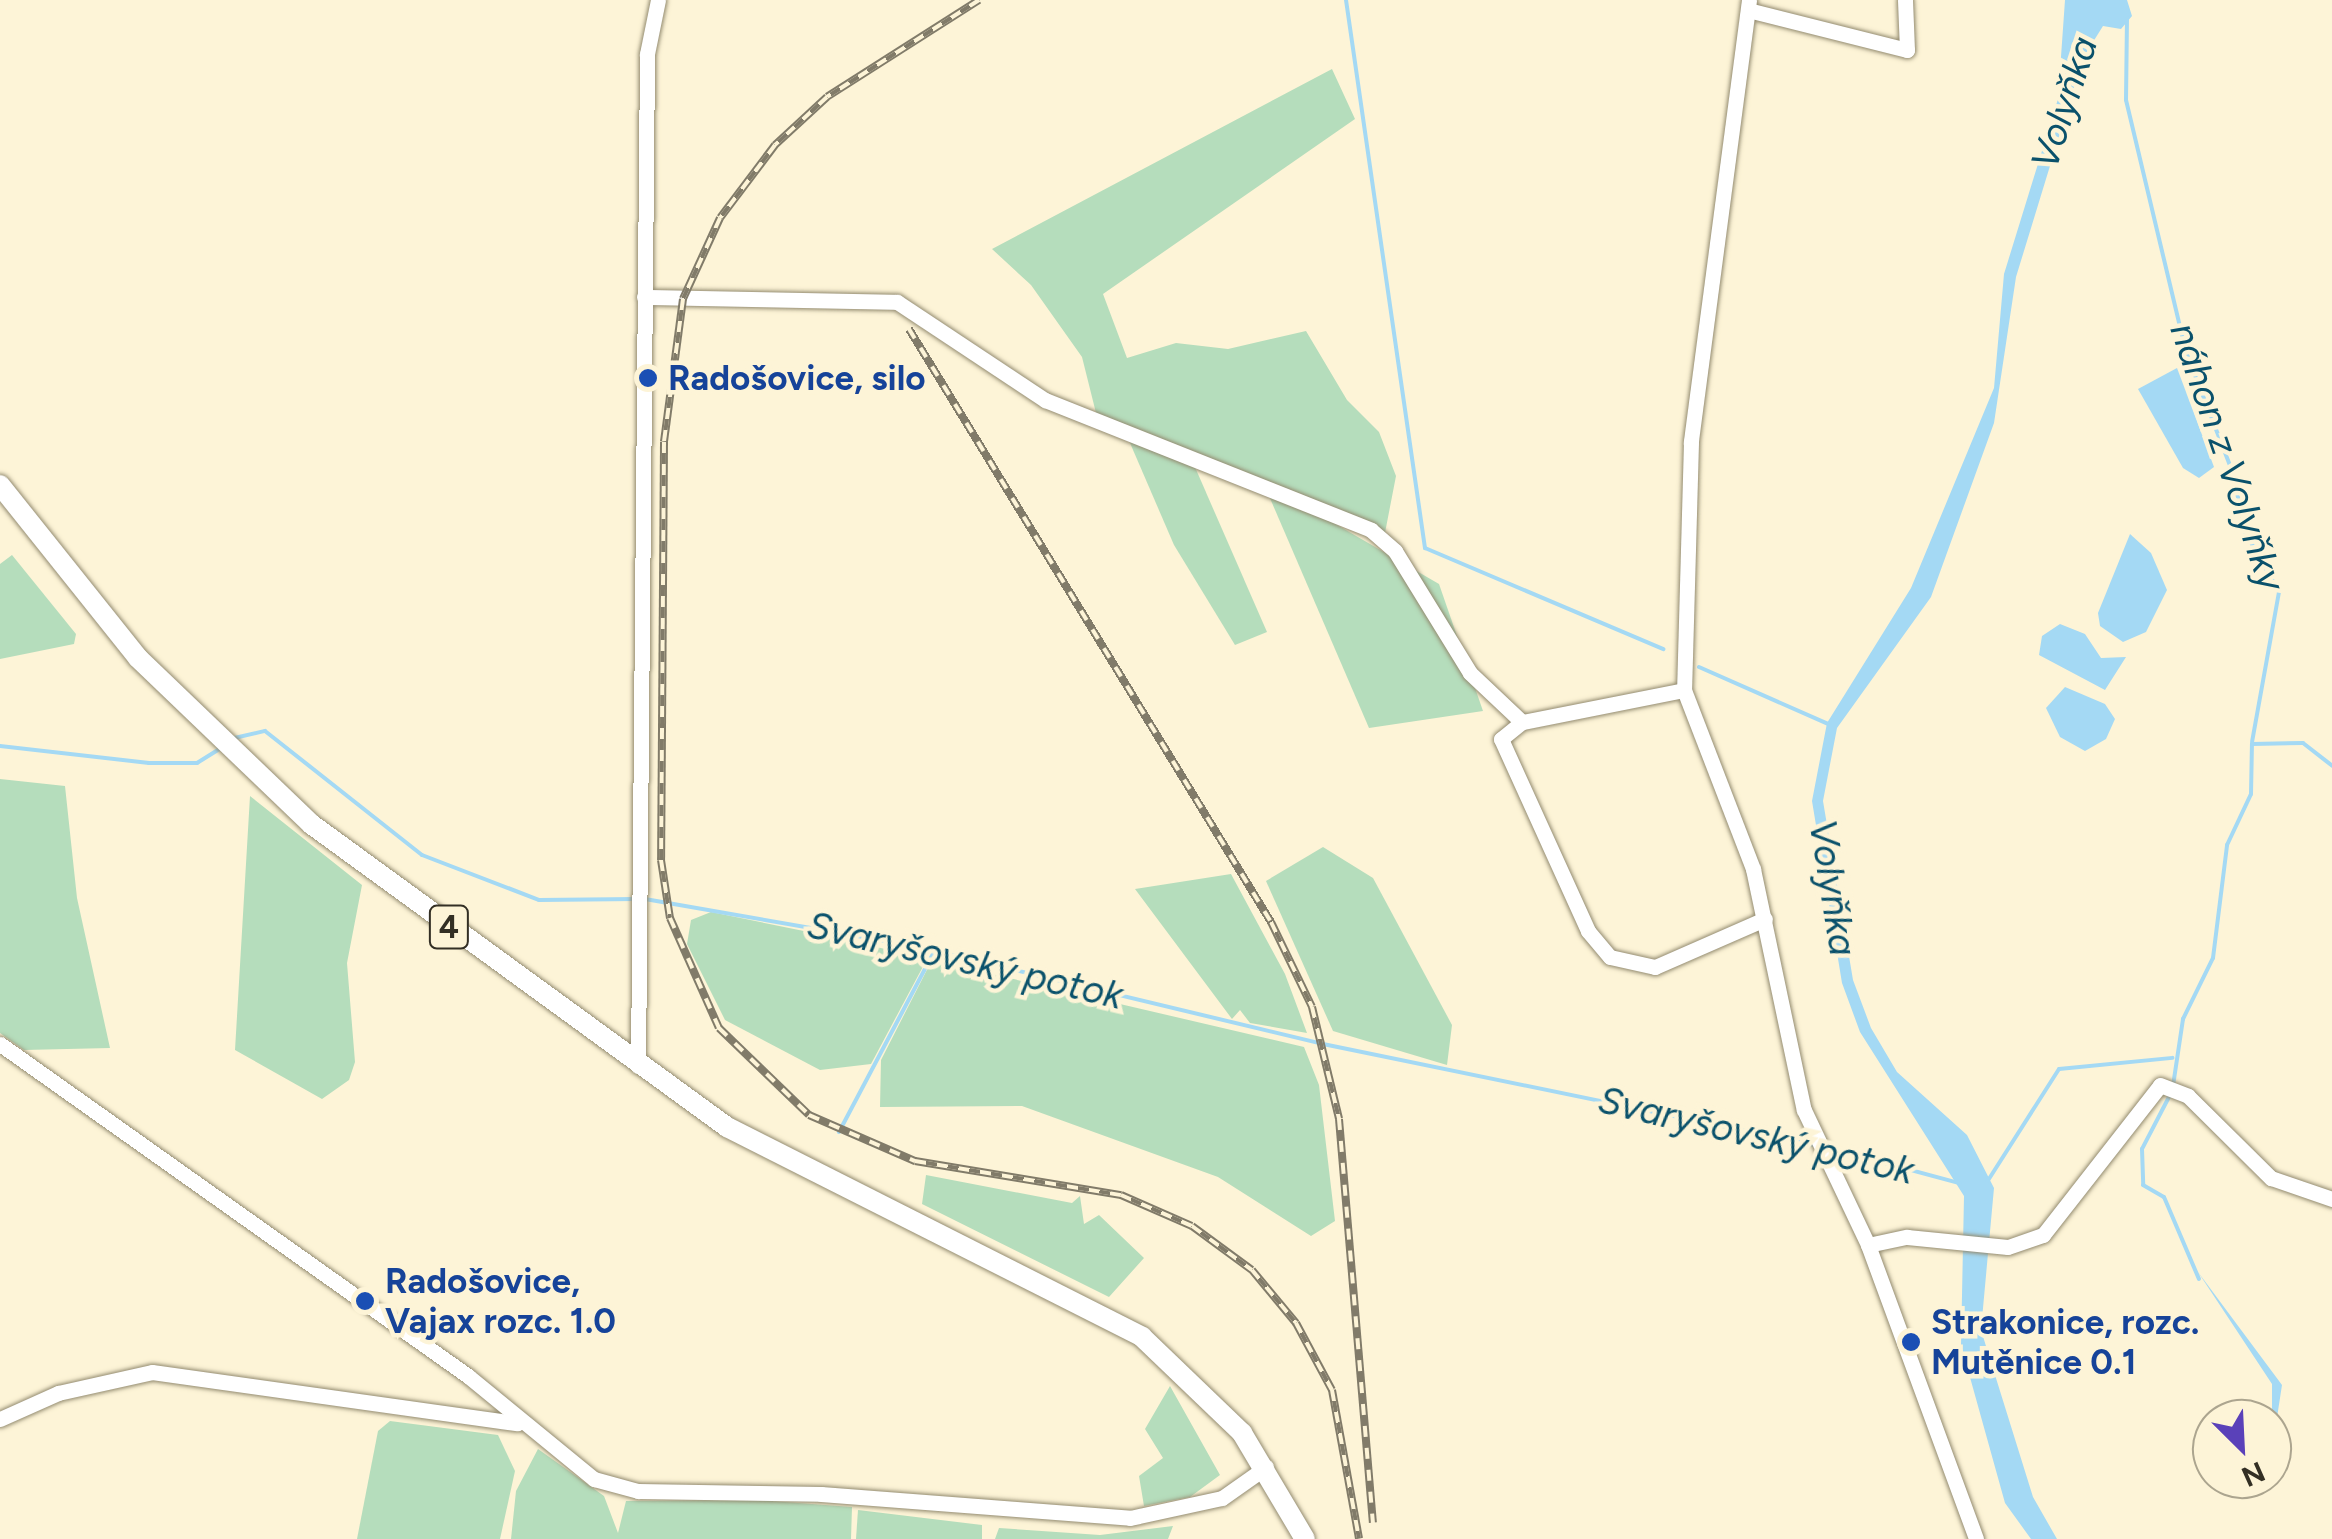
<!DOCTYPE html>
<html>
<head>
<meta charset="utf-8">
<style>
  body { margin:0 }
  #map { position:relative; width:2332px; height:1539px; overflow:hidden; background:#fdf4d7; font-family:Figtree,sans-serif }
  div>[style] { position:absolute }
  .green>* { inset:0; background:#b5ddbc }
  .water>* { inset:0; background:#a4d9f4 }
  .stream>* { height:4px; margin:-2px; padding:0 2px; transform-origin:2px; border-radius:2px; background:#a4d9f4 }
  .roads { filter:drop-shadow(0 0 2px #938b70) drop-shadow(0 0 2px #938b70) }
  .minor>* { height:15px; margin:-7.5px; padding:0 7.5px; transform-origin:7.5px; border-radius:7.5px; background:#fff }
  .major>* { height:20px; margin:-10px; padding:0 10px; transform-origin:10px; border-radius:10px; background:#fff }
  .rail>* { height:8px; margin-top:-4px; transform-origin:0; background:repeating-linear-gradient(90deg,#fdf4d7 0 11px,#817b69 0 22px); box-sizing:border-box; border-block:2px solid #817b69 }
  .dots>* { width:28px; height:28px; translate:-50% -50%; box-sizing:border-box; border:5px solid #fdf4d7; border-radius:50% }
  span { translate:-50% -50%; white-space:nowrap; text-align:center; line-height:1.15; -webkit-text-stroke:9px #fdf4d7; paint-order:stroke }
  .shield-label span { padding:2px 8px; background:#fdf4d7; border:2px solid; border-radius:8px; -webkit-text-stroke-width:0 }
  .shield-label { font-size:32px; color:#332f24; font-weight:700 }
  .transit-label { font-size:35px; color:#164399; font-weight:700 }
  .left { translate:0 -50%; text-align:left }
  .water-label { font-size:38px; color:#0a516b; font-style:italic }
  .north { position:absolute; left:2192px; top:1399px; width:100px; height:100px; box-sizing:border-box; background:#fdf4d7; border:2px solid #aca58f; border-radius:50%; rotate:156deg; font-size:28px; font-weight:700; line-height:40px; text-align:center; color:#332f24 }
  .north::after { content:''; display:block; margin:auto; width:35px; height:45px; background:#5a41b9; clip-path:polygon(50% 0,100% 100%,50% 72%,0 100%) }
</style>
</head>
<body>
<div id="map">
  <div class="green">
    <i style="clip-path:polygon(1332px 69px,1355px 119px,1103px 294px,1127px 358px,1176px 343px,1228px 349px,1306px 331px,1347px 400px,1379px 432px,1396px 476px,1384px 538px,1301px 494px,1097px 417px,1082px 357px,1031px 285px,992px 249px)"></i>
    <i style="clip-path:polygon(1127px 436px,1191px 458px,1267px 632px,1235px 645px,1174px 545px)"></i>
    <i style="clip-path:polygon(1263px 482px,1439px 584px,1483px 711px,1369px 728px)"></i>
    <i style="clip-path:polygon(12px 555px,76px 634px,74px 644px,0 659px,0 564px)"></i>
    <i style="clip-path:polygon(0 779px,65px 786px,77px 898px,110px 1048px,24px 1050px,0 1033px)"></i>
    <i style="clip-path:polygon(250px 796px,362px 885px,347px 963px,355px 1062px,349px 1080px,322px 1099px,235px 1050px)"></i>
    <i style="clip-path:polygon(1323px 847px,1373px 878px,1452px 1025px,1447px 1065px,1333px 1031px,1266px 881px)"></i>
    <i style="clip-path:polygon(1231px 874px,1285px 974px,1307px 1033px,1250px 1023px,1240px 1010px,1232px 1019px,1135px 889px)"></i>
    <i style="clip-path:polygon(711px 912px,843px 939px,927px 959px,871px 1064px,820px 1070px,725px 1020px,687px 944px,691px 920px)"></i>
    <i style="clip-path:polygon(932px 960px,1304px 1047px,1319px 1085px,1335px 1221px,1311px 1236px,1218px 1177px,1022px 1106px,880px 1107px,881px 1060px)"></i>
    <i style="clip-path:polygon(926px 1175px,1072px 1203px,1080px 1196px,1084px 1224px,1099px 1215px,1144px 1258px,1109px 1297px,922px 1204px)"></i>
    <i style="clip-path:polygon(1170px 1386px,1220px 1475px,1190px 1497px,1144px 1506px,1139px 1476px,1163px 1458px,1145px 1429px)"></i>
    <i style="clip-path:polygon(390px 1421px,498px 1435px,515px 1471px,500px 1539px,357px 1539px,378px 1431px)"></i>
    <i style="clip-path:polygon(538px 1449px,604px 1496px,618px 1533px,626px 1501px,759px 1500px,852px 1507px,851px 1539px,511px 1539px,516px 1491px)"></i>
    <i style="clip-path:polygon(858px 1510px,982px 1525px,982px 1539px,856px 1539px)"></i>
    <i style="clip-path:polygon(1173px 1526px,1168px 1539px,995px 1539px,999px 1528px,1100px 1535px)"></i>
  </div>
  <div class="water">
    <i style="clip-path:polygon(2065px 0,2127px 0,2132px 16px,2121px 29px,2103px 26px,2083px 58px,2016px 277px,1994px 423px,1931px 597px,1837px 728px,1823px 801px,1853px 980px,1871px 1028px,1897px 1072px,1967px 1135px,1994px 1188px,1981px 1330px,2033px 1497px,2057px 1539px,2031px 1539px,2005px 1503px,1961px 1345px,1964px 1196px,1860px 1032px,1842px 983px,1812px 801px,1827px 723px,1911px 588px,1994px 388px,2004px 274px,2058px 99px)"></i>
    <i style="clip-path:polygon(2177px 368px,2214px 467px,2199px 478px,2183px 468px,2138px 389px)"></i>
    <i style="clip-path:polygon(2130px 534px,2151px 553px,2167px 590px,2146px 632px,2123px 642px,2100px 626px,2098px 613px)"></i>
    <i style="clip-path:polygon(2060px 624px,2085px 634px,2101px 658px,2126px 657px,2105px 690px,2039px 655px,2042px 636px)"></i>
    <i style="clip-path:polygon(2065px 687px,2105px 704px,2115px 719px,2106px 739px,2085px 751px,2060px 737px,2046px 708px)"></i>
    <i style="clip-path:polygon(2198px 1272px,2282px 1385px,2272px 1450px,2272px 1384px)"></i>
  </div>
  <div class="stream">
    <i style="left:1346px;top:0;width:554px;rotate:81.8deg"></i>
    <i style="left:1425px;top:548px;width:259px;rotate:23deg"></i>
    <i style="left:2127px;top:18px;width:82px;rotate:90.7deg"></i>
    <i style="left:2126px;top:100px;width:259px;rotate:76.6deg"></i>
    <i style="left:2186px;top:352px;width:130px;rotate:68.8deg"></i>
    <i style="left:2233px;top:473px;width:60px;rotate:78.5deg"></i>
    <i style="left:2245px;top:532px;width:69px;rotate:60.5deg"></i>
    <i style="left:2279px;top:592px;width:152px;rotate:100.2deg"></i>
    <i style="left:1699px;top:667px;width:141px;rotate:23.8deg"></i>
    <i style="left:230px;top:739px;width:36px;rotate:-13deg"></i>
    <i style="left:265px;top:731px;width:200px;rotate:38.3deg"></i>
    <i style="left:422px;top:855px;width:125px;rotate:21deg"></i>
    <i style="left:539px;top:900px;width:97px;rotate:-0.6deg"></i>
    <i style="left:0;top:746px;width:150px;rotate:6.5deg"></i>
    <i style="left:149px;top:763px;width:48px"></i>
    <i style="left:197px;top:763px;width:26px;rotate:-32deg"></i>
    <i style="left:645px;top:899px;width:278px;rotate:9.9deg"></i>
    <i style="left:919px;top:947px;width:415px;rotate:13.5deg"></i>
    <i style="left:1323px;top:1044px;width:501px;rotate:11.62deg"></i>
    <i style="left:2173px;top:1086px;width:68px;rotate:-81.5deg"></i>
    <i style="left:2183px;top:1019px;width:68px;rotate:-63.8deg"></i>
    <i style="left:2213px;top:958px;width:114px;rotate:-82.9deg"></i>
    <i style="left:2227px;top:845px;width:56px;rotate:-64.8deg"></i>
    <i style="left:2251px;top:794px;width:50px;rotate:-88.9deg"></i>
    <i style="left:2252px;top:744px;width:51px;rotate:-1.1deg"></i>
    <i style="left:2303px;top:743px;width:37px;rotate:38deg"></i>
    <i style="left:2170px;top:1095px;width:61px;rotate:117.4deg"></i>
    <i style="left:2142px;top:1149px;width:36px;rotate:88deg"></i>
    <i style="left:2143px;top:1185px;width:24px;rotate:30deg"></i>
    <i style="left:2164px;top:1197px;width:89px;rotate:66.9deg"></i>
    <i style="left:839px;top:1132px;width:204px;rotate:-62.2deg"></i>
    <i style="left:1829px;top:1148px;width:135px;rotate:15.1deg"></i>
    <i style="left:1987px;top:1182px;width:134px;rotate:-57.5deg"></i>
    <i style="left:2059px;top:1069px;width:114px;rotate:-5.6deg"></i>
  </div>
  <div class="roads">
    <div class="minor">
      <i style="left:1749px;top:0;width:446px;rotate:97.5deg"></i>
      <i style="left:1691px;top:442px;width:248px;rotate:91.6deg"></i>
      <i style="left:1684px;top:690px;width:192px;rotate:68.9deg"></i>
      <i style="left:1753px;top:869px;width:246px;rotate:78.1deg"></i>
      <i style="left:1804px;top:1110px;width:149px;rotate:64.6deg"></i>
      <i style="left:1868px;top:1245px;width:313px;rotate:69.8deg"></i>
      <i style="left:1748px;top:10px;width:164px;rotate:14.1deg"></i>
      <i style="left:1907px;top:50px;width:50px;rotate:-92.3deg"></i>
      <i style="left:644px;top:297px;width:253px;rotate:1.1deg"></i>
      <i style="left:897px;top:302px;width:178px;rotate:33.5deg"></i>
      <i style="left:1045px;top:400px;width:351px;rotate:21.7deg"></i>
      <i style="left:1371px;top:530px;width:32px;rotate:41deg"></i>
      <i style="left:1395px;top:551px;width:143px;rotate:58.4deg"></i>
      <i style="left:1470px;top:673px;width:71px;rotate:43.3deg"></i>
      <i style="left:1684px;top:690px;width:165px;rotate:168.8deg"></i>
      <i style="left:1522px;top:722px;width:27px;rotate:141deg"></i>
      <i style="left:1501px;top:739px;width:211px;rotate:65.6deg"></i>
      <i style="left:1588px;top:931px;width:34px;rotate:50deg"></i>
      <i style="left:1610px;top:957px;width:46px;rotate:12.5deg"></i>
      <i style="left:1655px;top:967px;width:120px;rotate:-23.6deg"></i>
      <i style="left:0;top:1044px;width:574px;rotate:35.35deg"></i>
      <i style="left:468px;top:1376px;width:163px;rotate:39.3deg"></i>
      <i style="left:594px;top:1479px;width:46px;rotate:15.3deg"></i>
      <i style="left:638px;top:1491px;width:183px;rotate:0.9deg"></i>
      <i style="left:821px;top:1494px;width:310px;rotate:4.4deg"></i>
      <i style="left:1130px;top:1518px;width:94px;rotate:-12.3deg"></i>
      <i style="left:1222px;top:1498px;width:54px;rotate:-35.2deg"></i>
      <i style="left:638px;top:1066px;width:1012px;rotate:-89.49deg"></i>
      <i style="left:647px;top:54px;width:55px;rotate:-78.5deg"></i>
      <i style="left:1868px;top:1245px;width:40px;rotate:-12deg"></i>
      <i style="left:1907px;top:1237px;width:101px;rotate:5.7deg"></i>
      <i style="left:2008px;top:1247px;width:37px;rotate:-19deg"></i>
      <i style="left:2043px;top:1235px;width:190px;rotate:-52deg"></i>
      <i style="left:2160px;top:1085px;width:30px;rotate:21deg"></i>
      <i style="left:2188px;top:1096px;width:117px;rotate:44.7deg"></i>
      <i style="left:2271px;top:1178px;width:65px;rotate:19deg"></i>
      <i style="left:0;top:1419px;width:64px;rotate:-24.1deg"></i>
      <i style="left:58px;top:1393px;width:96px;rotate:-12.6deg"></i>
      <i style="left:152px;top:1372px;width:369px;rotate:8deg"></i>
    </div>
    <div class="major">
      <i style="left:0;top:485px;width:221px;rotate:51.4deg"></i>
      <i style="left:138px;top:658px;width:240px;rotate:43.8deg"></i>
      <i style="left:311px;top:824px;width:515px;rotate:36.07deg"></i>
      <i style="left:727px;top:1127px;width:465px;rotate:26.8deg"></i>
      <i style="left:1142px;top:1337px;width:139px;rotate:43.8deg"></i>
      <i style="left:1242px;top:1433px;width:123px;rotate:59.3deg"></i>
    </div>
  </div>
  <div class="rail">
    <i style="left:979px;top:0;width:180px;rotate:147.5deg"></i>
    <i style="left:827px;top:97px;width:71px;rotate:137.3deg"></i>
    <i style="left:775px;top:145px;width:91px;rotate:127deg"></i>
    <i style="left:720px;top:218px;width:89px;rotate:114.6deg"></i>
    <i style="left:683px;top:299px;width:144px;rotate:97.6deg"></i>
    <i style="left:664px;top:442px;width:418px;rotate:90.4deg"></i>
    <i style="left:661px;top:860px;width:59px;rotate:81.2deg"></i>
    <i style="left:670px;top:918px;width:120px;rotate:66deg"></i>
    <i style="left:719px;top:1028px;width:125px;rotate:44deg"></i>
    <i style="left:809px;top:1115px;width:116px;rotate:23.5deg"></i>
    <i style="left:915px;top:1161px;width:209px;rotate:9.4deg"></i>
    <i style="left:1121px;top:1195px;width:77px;rotate:23.6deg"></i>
    <i style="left:1192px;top:1226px;width:74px;rotate:36.3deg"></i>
    <i style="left:1252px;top:1270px;width:69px;rotate:50.3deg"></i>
    <i style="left:1296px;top:1323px;width:76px;rotate:61.8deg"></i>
    <i style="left:1332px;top:1390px;width:151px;rotate:79.7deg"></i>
    <i style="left:909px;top:329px;width:695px;rotate:58.6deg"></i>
    <i style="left:1271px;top:922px;width:94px;rotate:64.2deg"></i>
    <i style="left:1312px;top:1007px;width:115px;rotate:76.4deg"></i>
    <i style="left:1339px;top:1119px;width:405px;rotate:85.2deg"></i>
  </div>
  <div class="dots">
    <i style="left:648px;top:378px;background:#1a4fb4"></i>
    <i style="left:365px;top:1301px;background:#1a4fb4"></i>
    <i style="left:1911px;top:1342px;background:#1a4fb4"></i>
  </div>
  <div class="shield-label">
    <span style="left:449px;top:927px">4</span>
  </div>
  <div class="transit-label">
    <span class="left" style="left:668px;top:378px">Radošovice, silo</span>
    <span class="left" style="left:385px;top:1301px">Radošovice,<br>Vajax rozc. 1.0</span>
    <span class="left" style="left:1931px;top:1342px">Strakonice, rozc.<br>Mutěnice 0.1</span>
  </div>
  <div class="water-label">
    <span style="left:2065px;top:103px;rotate:-72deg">Volyňka</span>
    <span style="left:2227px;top:457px;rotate:71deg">náhon z Volyňky</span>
    <span style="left:1832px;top:888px;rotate:81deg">Volyňka</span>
    <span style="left:965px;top:961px;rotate:13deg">Svaryšovský potok</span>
    <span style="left:1756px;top:1136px;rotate:13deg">Svaryšovský potok</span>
  </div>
  <div class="north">N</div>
</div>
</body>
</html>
